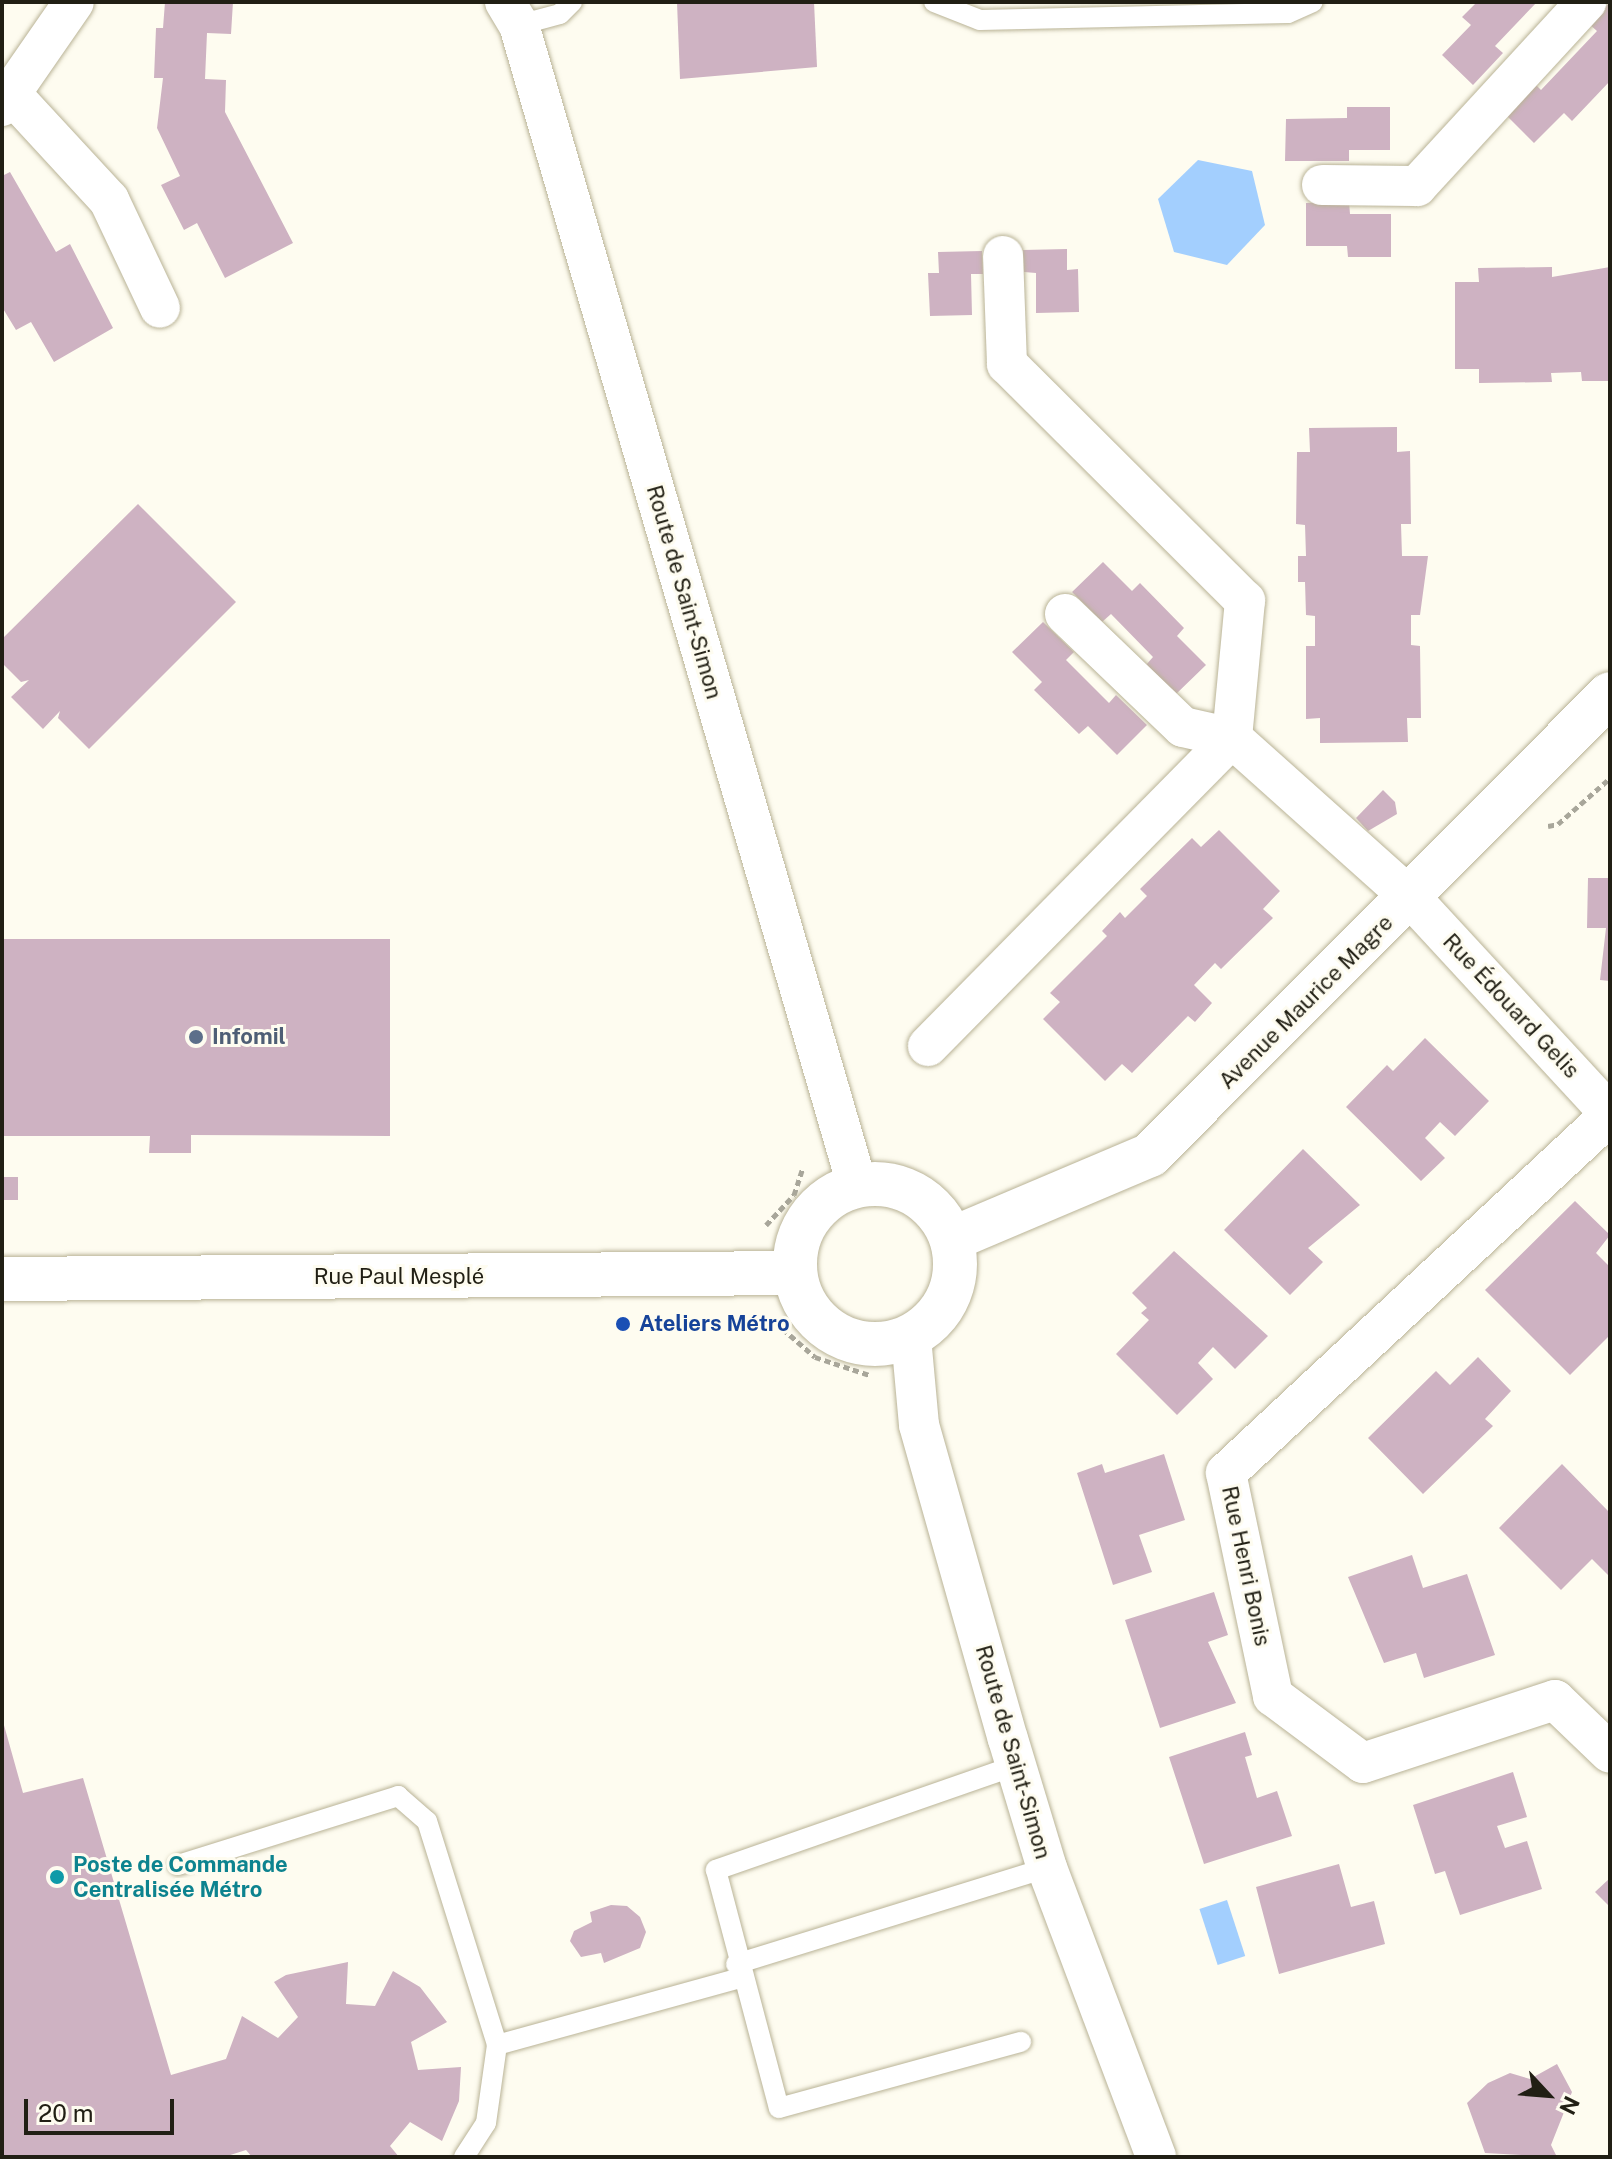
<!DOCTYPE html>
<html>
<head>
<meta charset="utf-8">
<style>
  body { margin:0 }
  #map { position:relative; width:1612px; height:2159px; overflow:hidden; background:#fefcf0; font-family:"Public Sans",sans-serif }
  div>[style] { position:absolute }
  .water>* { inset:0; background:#a3cffe; transform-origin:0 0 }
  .building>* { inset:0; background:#ceb2c2; transform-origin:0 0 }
  .path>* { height:5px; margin-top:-2.5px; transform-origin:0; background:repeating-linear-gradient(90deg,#a8a69a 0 6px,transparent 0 10px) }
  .roads { filter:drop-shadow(0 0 2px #b9b396) drop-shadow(0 0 2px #b9b396) }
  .service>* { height:20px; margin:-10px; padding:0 10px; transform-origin:10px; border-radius:10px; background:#fff }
  .minor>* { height:40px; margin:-20px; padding:0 20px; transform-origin:20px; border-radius:20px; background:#fff }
  .tertiary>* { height:44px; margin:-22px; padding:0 22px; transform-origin:22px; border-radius:22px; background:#fff }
  .tertiary>.ring { margin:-22px; padding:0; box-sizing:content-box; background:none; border:44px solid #fff; border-radius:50% }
  .dots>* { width:22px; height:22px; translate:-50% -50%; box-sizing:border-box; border:4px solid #fefcf0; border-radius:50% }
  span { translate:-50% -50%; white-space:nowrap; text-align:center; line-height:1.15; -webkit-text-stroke:6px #fefcf0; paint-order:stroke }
  .street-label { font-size:22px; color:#211f14 }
  .service-label { font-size:22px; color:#4e5e75; font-weight:700 }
  .left { translate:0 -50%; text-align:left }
  .transit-label { font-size:22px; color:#164399; font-weight:700 }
  .culture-label { font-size:22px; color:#0d838f; font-weight:700 }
  .frame { position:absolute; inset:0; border:4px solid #211f14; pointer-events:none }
  .north { position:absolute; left:1508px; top:2055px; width:80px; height:80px; -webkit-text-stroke:6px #fefcf0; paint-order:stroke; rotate:116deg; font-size:22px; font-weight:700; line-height:32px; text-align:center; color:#211f14 }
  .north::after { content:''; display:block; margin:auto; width:28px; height:36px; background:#211f14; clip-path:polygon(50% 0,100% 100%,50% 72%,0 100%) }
  .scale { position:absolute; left:24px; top:2099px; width:150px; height:36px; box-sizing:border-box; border:4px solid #211f14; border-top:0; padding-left:10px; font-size:24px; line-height:28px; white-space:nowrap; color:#211f14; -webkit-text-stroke:6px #fefcf0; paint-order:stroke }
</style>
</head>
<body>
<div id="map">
  <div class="water">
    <i style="clip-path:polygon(1198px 160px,1252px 171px,1265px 225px,1227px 265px,1174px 252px,1158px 199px)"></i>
    <i style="left:1227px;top:1900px;width:59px;height:29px;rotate:72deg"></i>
  </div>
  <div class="building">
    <i style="clip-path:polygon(165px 2px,233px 2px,231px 34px,207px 33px,205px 79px,226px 80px,225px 112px,293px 243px,225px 278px,197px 223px,184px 230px,161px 185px,180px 176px,157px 128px,163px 78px,154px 78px,156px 28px,163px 28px)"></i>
    <i style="clip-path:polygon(677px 2px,814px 2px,817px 67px,680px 79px)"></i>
    <i style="clip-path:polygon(1477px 2px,1537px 2px,1495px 46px,1503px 53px,1473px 85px,1442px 55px,1471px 25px,1462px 17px)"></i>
    <i style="clip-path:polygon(1610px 2px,1610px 81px,1572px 121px,1564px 113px,1534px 143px,1504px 113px,1533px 82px,1541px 90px,1597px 31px,1589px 24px)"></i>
    <i style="clip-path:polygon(1347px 107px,1390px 107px,1390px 150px,1349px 150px,1349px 161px,1285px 161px,1286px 119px,1347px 118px)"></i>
    <i style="clip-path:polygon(10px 172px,56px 252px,70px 244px,113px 328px,54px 362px,31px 322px,16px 330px,2px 307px,2px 176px)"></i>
    <i style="clip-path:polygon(1349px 202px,1350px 214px,1391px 214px,1391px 257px,1348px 257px,1347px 246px,1306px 246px,1306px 203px)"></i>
    <i style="clip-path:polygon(1067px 249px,1067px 270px,1078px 269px,1079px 312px,1036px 313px,1036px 273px,1024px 272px,1023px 250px)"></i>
    <i style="clip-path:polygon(982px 251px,983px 274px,971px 274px,972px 315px,930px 316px,928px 273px,939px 273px,938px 252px)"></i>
    <i style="clip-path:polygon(1552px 267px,1552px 277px,1610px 267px,1610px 381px,1582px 381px,1581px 372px,1551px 373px,1552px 382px,1479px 383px,1479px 369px,1455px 369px,1455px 282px,1479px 282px,1478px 268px)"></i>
    <i style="clip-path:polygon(1397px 427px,1397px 452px,1410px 451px,1411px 524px,1401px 524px,1402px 556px,1428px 556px,1420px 615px,1411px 615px,1411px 645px,1420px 646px,1421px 718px,1407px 718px,1408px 742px,1320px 743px,1320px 718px,1306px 719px,1306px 646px,1315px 646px,1315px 616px,1306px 615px,1305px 582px,1298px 582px,1298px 556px,1306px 556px,1305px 525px,1296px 524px,1297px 452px,1310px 452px,1309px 428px)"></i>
    <i style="clip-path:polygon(138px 504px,236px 602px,89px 749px,58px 718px,60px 711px,43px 729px,11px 697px,29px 680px,21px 682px,2px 663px,2px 639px)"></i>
    <i style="clip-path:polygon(1103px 562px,1132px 591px,1140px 583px,1184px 628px,1177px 636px,1206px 665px,1175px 695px,1146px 665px,1153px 657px,1111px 614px,1102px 622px,1072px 592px)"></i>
    <i style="clip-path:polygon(1043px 622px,1074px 652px,1066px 660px,1109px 703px,1116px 695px,1147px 725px,1117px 755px,1088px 726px,1079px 734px,1034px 690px,1042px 682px,1012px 652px)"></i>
    <i style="clip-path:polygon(1383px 790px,1395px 802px,1397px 814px,1368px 831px,1356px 818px)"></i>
    <i style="clip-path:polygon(1219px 830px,1280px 891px,1263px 909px,1273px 918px,1221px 969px,1215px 963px,1194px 985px,1212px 1003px,1195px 1022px,1188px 1016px,1132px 1073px,1122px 1064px,1105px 1081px,1043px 1019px,1060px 1002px,1050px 993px,1107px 936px,1102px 931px,1120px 912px,1125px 918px,1147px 896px,1140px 889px,1192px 838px,1201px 847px)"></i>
    <i style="clip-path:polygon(1588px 878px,1610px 878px,1610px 981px,1600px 980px,1606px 928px,1587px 928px)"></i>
    <i style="clip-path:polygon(2px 939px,390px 939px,390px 1136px,191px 1135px,191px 1153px,149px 1153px,150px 1136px,2px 1136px)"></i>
    <i style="clip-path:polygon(1425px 1038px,1489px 1101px,1455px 1136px,1440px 1122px,1425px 1138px,1445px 1158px,1421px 1181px,1346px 1107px,1387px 1065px,1393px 1071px)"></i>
    <i style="clip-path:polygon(1303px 1149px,1360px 1205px,1308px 1248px,1323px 1262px,1290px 1295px,1224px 1230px)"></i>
    <i style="left:2px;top:1177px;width:16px;height:23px"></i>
    <i style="clip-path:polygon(1575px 1201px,1610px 1235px,1596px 1253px,1610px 1267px,1610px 1335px,1570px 1375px,1485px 1290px)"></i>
    <i style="clip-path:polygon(1174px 1251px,1268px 1336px,1235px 1369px,1213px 1347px,1198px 1363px,1213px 1379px,1177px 1415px,1116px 1354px,1149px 1320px,1141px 1313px,1147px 1308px,1132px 1293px)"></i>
    <i style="clip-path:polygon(1478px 1357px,1511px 1391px,1485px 1419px,1493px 1426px,1423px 1494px,1368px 1438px,1436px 1371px,1450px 1385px)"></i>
    <i style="clip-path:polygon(1164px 1454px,1185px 1520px,1139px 1535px,1152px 1572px,1113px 1585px,1077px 1473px,1102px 1464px,1105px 1473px)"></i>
    <i style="clip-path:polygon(1562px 1464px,1610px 1513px,1610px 1577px,1592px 1559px,1561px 1590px,1499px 1528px)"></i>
    <i style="clip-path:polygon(1412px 1555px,1423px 1588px,1467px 1574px,1495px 1655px,1424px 1678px,1416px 1653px,1384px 1663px,1348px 1577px)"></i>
    <i style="clip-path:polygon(1214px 1592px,1228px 1635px,1208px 1642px,1236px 1703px,1160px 1728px,1125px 1620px)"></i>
    <i style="clip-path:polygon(2px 1718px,23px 1793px,83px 1778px,171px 2075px,226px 2059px,242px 2016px,278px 2038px,298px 2017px,274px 1982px,286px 1975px,348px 1962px,346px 2004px,375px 2006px,393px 1971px,420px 1987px,447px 2022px,411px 2042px,418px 2070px,461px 2067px,459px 2101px,442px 2141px,410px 2122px,390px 2146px,399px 2157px,252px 2157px,246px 2150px,224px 2157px,2px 2157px)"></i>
    <i style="clip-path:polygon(1245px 1732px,1252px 1755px,1245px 1757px,1257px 1798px,1277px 1791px,1292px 1836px,1204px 1864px,1169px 1757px)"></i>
    <i style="clip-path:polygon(1513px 1772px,1527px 1817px,1497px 1826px,1505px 1848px,1527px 1841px,1542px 1889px,1460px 1915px,1445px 1871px,1435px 1874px,1413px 1805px)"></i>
    <i style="clip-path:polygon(1339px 1864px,1351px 1907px,1374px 1901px,1385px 1944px,1279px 1974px,1256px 1887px)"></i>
    <i style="clip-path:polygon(1610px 1878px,1610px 1907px,1595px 1892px)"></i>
    <i style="clip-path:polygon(611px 1905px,627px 1906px,640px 1917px,646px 1932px,640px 1948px,604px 1963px,601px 1953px,581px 1957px,570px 1941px,574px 1931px,592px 1922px,590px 1912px)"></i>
    <i style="clip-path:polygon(1557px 2064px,1572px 2092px,1551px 2145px,1557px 2157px,1485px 2153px,1467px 2103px,1488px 2083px,1510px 2073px,1530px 2079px)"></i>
  </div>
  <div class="path">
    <i style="left:1548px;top:826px;width:10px;rotate:-11deg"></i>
    <i style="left:1558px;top:824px;width:69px;rotate:-41.5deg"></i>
    <i style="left:766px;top:1225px;width:41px;rotate:-47deg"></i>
    <i style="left:794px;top:1195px;width:28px;rotate:-72deg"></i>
    <i style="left:775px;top:1322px;width:53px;rotate:41.2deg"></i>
    <i style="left:815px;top:1357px;width:57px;rotate:18.4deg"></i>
  </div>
  <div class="roads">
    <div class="service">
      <i style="left:934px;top:2px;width:49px;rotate:21.4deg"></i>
      <i style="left:980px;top:20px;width:308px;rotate:-1.3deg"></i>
      <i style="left:1288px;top:13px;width:27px;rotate:-24deg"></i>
      <i style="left:519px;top:25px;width:42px;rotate:-15deg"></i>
      <i style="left:560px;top:14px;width:17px;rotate:-45deg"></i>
      <i style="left:1017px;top:1765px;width:319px;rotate:160.8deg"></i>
      <i style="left:716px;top:1870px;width:246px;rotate:75.2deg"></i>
      <i style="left:779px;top:2108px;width:251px;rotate:-15.3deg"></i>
      <i style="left:178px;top:1865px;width:231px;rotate:-17.4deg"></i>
      <i style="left:398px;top:1796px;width:38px;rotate:41deg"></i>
      <i style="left:427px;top:1821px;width:235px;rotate:72.6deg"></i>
      <i style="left:736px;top:1964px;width:325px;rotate:-17.2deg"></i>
      <i style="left:464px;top:2157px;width:40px;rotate:-57.1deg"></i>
      <i style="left:486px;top:2123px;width:79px;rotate:-82deg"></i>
      <i style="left:497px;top:2045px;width:253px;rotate:-15.4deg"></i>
    </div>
    <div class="minor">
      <i style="left:505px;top:2px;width:27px;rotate:59deg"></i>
      <i style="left:519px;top:25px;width:1208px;rotate:73.75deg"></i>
      <i style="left:13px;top:96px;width:142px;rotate:47.3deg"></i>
      <i style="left:109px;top:200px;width:119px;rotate:64.7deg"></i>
      <i style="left:2px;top:106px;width:126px;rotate:-55.3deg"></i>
      <i style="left:1322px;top:185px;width:95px;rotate:0.6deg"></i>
      <i style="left:1417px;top:186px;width:250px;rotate:-47.4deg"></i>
      <i style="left:1065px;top:614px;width:163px;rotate:43.8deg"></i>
      <i style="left:1183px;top:727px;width:50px;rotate:12.7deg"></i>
      <i style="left:1232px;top:738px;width:240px;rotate:41.8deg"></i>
      <i style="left:1411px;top:898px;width:294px;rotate:47.3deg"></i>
      <i style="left:928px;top:1046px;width:433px;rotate:-45.4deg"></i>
      <i style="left:1232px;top:738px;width:138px;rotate:-84.6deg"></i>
      <i style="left:1245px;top:601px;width:336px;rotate:-135.1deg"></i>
      <i style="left:1007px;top:364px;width:108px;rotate:-92.1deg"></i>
      <i style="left:1610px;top:1115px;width:525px;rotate:137.01deg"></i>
      <i style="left:1226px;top:1473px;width:228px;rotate:78.1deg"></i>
      <i style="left:1273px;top:1696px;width:112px;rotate:36.7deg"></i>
      <i style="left:1363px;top:1763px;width:202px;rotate:-18.2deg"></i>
      <i style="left:1555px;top:1700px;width:76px;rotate:43.9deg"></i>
      <i style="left:911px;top:1337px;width:88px;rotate:84.8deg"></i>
      <i style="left:919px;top:1425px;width:326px;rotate:74.2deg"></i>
      <i style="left:1008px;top:1739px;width:135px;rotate:73.2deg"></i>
      <i style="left:1047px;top:1868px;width:309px;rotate:69.3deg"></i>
    </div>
    <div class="tertiary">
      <i class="ring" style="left:795px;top:1184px;width:116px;height:116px"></i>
      <i style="left:952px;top:1239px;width:215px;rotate:-23deg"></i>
      <i style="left:1150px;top:1155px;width:651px;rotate:-45.06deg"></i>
      <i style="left:2px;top:1279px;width:793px;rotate:-0.43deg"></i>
    </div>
  </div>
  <div class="dots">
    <i style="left:196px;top:1037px;background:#5c6f8a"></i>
    <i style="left:623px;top:1324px;background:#1a4fb4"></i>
    <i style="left:57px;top:1877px;background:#0f9aa8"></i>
  </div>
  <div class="street-label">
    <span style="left:684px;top:592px;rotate:74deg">Route de Saint-Simon</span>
    <span style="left:1306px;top:1002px;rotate:-45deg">Avenue Maurice Magre</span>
    <span style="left:1511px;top:1006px;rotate:47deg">Rue Édouard Gelis</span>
    <span style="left:399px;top:1277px">Rue Paul Mesplé</span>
    <span style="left:1246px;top:1566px;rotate:78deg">Rue Henri Bonis</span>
    <span style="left:1013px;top:1752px;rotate:74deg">Route de Saint-Simon</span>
  </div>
  <div class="service-label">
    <span class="left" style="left:212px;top:1037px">Infomil</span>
  </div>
  <div class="transit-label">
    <span class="left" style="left:639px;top:1324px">Ateliers Métro</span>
  </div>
  <div class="culture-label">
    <span class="left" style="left:73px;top:1877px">Poste de Commande<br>Centralisée Métro</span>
  </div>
  <div class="frame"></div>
  <div class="north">N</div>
  <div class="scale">20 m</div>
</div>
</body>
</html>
